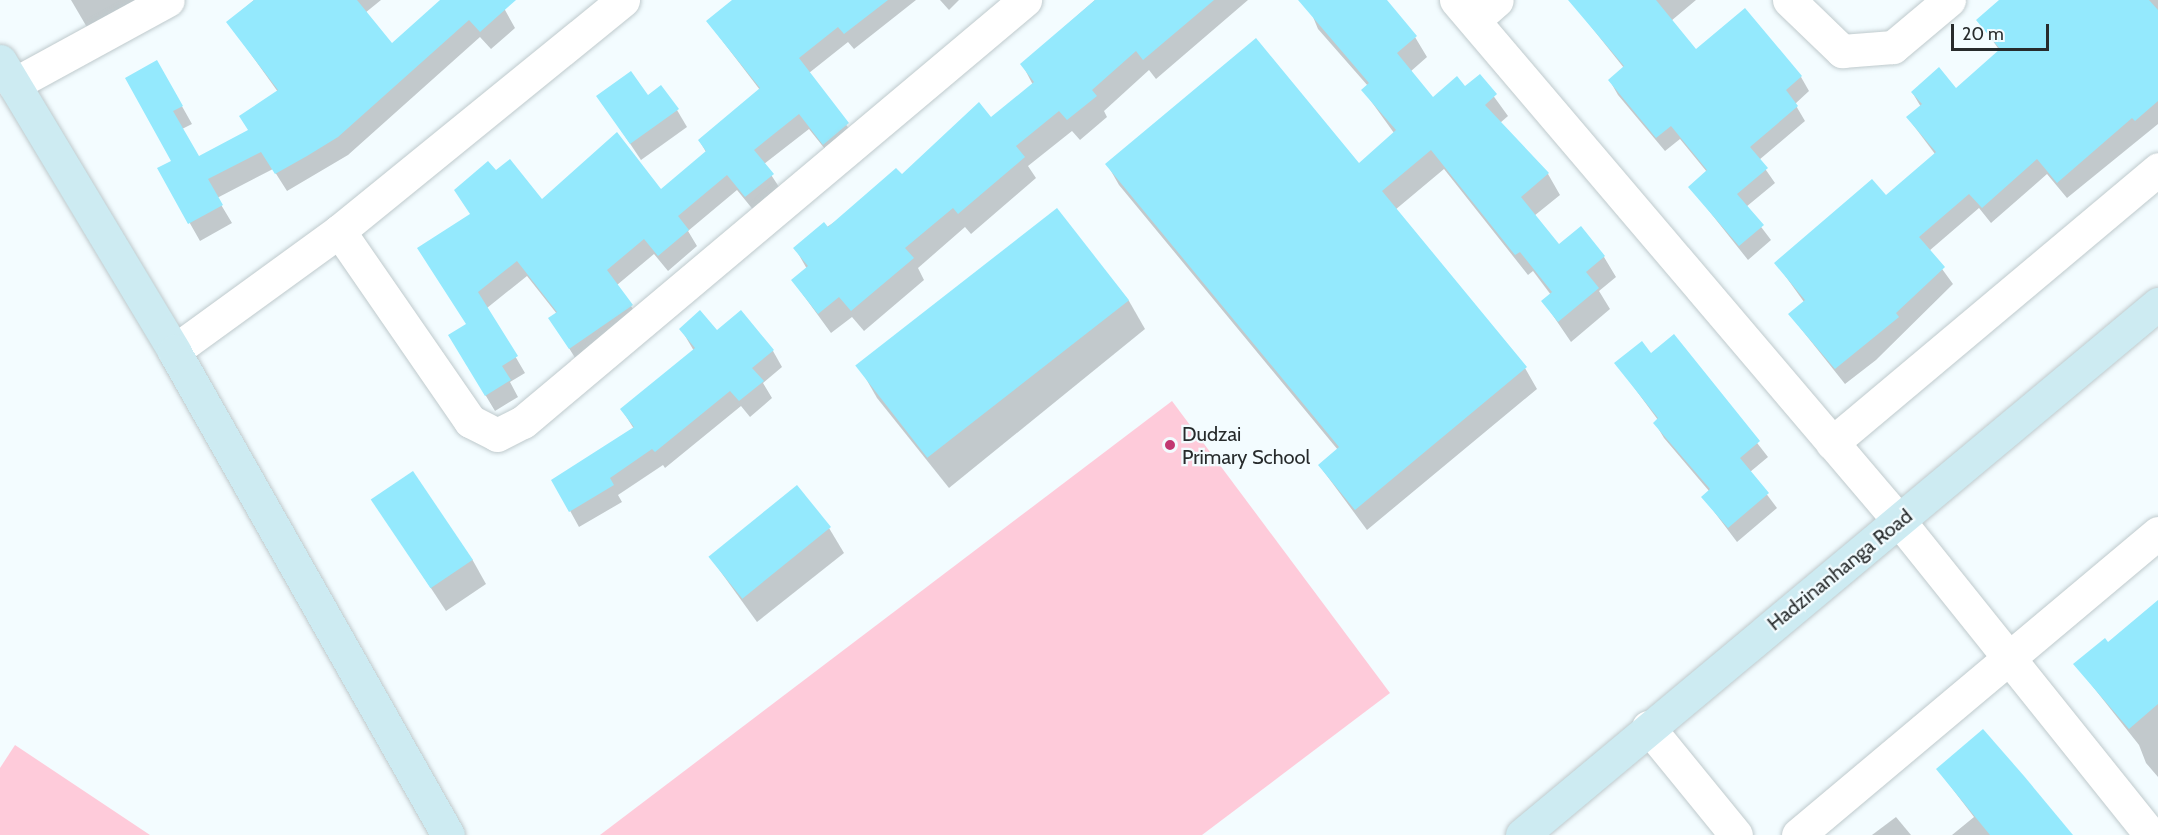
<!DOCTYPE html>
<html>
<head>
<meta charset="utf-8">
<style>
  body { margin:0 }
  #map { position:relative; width:2158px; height:835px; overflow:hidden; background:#f3fcff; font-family:Cabin,sans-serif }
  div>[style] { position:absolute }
  .green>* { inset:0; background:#fecbda }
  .shadow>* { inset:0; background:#0003 }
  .building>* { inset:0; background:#94e9fd; transform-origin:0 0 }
  .roads { filter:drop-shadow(0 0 2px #bfcacd) drop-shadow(0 0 2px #bfcacd) }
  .street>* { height:33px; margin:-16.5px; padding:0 16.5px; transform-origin:16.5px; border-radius:16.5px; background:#fff }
  .secondary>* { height:33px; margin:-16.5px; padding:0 16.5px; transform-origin:16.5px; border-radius:16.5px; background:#cdebf2 }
  .dots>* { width:16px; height:16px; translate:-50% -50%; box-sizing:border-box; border:3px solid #f3fcff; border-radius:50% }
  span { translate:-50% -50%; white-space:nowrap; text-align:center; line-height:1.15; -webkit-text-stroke:4.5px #f3fcff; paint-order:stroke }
  .poi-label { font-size:20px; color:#272b2c }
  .left { translate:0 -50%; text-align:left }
  .street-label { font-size:20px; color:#272b2c }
  .scale { position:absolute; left:1951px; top:24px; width:98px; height:27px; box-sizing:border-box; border:3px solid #272b2c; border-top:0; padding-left:8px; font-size:18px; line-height:21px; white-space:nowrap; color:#272b2c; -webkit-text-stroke:4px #f3fcff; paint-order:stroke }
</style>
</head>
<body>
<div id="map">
  <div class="green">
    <i style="clip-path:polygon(1172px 401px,1390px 693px,1202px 835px,600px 835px)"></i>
    <i style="clip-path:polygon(15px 745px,150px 835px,0 835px,0 768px)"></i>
  </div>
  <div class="shadow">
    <i style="clip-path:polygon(71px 0,137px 0,88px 29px)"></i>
    <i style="clip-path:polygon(254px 0,381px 0,365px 13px,392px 45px,442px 0,505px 0,505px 10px,515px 28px,491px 49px,480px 37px,348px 155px,287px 191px,273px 169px,217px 198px,232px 223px,200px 241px,159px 169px,173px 162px,157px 62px,192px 124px,182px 129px,198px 158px,249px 131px,278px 92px,228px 22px)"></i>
    <i style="clip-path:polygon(735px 0,916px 0,854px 49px,848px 42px,809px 73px,857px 140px,833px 159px,809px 129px,764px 164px,781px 190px,755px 212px,737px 190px,688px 231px,697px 246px,668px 271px,654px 254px,617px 285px,641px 321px,579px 364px,550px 318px,557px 314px,527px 276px,487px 308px,525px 373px,510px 382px,518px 397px,495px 411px,459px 351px,467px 325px,471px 215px,495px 172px,542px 201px,661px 191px,706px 152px,699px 140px,760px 90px,708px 22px)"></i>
    <i style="clip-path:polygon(940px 0,959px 0,949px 10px)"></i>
    <i style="clip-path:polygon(1095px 0,1248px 0,1156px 79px,1149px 70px,1104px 111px,1107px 117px,1080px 140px,1072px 131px,1028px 166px,1036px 178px,971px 234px,965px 227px,918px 268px,924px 280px,864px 331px,852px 317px,831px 333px,793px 281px,807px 269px,795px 248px,991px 119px,1033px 85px,1022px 64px)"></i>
    <i style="clip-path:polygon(1306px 0,1383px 0,1415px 37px,1427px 57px,1410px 72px,1433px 99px,1465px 88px,1479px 76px,1508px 116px,1500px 123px,1548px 174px,1560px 195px,1534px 216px,1559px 246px,1604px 257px,1616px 277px,1599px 291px,1610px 309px,1571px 342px,1543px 301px,1551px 295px,1533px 271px,1528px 275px,1444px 169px,1395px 210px,1525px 368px,1537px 389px,1367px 530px,1319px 465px,1338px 450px,1119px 185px,1107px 164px,1358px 165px,1394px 133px,1363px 90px,1368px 86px,1318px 29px)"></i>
    <i style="clip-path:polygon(1588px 0,1696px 0,1671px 21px,1696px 51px,1744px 10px,1801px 77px,1809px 91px,1795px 104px,1805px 121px,1759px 160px,1775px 183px,1746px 207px,1771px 240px,1748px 260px,1690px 187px,1707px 172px,1680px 139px,1665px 151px,1618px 95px,1610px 81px,1624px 68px,1577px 9px)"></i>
    <i style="clip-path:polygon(2001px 0,2158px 0,2158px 124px,2067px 198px,2047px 174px,1991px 223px,1979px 208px,1929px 251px,1953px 284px,1876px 360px,1845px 384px,1790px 315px,1804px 302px,1776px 263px,1886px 197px,1935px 154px,1908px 118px,1921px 107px,1912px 92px,1956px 90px,2000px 51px,1978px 20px)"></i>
    <i style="clip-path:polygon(598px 96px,648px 97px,677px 110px,687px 127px,641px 160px)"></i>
    <i style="clip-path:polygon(1057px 210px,1129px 301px,1145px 329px,949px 488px,877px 398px,861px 370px)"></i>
    <i style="clip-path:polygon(681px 329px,717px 332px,773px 351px,782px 367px,763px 383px,772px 398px,750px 417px,741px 406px,665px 468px,663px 465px,618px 495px,622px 502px,579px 527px,553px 480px,634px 429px,622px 410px,694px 351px)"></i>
    <i style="clip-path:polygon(1674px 336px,1768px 457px,1750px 472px,1777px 508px,1737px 542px,1703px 497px,1709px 491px,1664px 438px,1655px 423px,1658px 420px,1616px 363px,1650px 355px)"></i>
    <i style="clip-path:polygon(373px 500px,472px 559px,486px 584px,446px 611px)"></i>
    <i style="clip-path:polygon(829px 528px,844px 553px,757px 622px,710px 557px)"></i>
    <i style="clip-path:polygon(2158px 602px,2158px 777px,2146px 763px,2139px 745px,2075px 664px,2108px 644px)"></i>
    <i style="clip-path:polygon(1938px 770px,2072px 835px,1952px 835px,1974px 817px)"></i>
    <i style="clip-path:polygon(1896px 817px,1911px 835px,1872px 835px)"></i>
  </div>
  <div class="building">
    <i style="clip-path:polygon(254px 0,357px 0,392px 43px,440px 0,516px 0,480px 32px,469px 20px,338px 137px,307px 156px,275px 174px,261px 152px,208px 179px,223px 205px,188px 224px,157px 168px,171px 161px,125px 78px,157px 60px,183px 106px,173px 111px,199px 156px,248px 130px,239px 116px,278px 90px,226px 22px)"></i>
    <i style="clip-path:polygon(732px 0,888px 0,844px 34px,838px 27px,799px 58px,849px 123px,823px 145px,799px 114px,754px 150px,774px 174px,745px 197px,727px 175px,678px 216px,689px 230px,658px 256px,644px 239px,607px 270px,633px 305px,569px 349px,548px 318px,557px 312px,517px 261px,478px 292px,518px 356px,502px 366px,511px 380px,485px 396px,448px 335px,466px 324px,417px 248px,470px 214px,454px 190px,488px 161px,496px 170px,510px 159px,542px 199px,617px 132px,661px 189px,706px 151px,698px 140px,760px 88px,706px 21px)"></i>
    <i style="clip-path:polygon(1095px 0,1214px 0,1143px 60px,1136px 51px,1092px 90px,1097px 96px,1067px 120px,1059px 111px,1016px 146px,1025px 157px,958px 214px,953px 208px,905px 248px,914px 258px,851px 311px,839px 297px,818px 314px,791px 280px,808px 266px,793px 248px,824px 222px,828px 227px,896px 168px,902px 174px,979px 102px,991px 117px,1034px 82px,1020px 64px)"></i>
    <i style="clip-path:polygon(1298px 0,1387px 0,1417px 36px,1397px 53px,1433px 97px,1457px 76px,1465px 86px,1480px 74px,1497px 94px,1485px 105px,1549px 173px,1521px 197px,1559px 244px,1581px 226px,1605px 256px,1586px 272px,1599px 288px,1558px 322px,1541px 301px,1552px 292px,1520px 252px,1515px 255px,1431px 150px,1382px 191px,1527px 367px,1355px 510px,1318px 465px,1339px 447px,1105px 164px,1256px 38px,1359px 163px,1396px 130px,1361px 90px,1369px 83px)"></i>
    <i style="clip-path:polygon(1568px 0,1656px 0,1696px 49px,1745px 8px,1802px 76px,1786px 90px,1798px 106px,1750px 147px,1768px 168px,1737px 194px,1764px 225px,1739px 246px,1688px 187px,1707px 170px,1671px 126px,1656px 138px,1608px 80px,1624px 66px)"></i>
    <i style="clip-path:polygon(1999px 0,2149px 0,2158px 10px,2158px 101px,2135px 121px,2132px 118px,2057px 183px,2037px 159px,1982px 208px,1969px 194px,1919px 237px,1945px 267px,1896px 313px,1899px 317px,1835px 369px,1788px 314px,1805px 300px,1774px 263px,1872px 179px,1886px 195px,1936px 152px,1906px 117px,1922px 104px,1911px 92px,1939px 67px,1956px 88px,2000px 49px,1976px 20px)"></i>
    <i style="clip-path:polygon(631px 71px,648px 95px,661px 85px,679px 109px,630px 144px,596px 96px)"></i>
    <i style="left:1057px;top:208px;width:117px;height:256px;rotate:52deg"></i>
    <i style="clip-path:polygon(700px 310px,717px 330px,741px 310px,774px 350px,752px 368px,764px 381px,739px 401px,730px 391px,655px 452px,652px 449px,610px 478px,614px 485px,569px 512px,551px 480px,634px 427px,620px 409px,695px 348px,679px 329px)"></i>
    <i style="clip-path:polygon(1674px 334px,1760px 441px,1740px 458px,1769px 493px,1728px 528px,1701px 497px,1710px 489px,1653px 423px,1658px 418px,1614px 363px,1642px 341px,1651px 353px)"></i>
    <i style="left:413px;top:471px;width:107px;height:51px;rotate:56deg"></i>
    <i style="left:797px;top:485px;width:54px;height:114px;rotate:51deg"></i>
    <i style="clip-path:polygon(2158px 600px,2158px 704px,2129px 729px,2073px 664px,2105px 638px,2108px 642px)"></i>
    <i style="clip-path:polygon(1983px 729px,2024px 776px,2073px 835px,1990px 835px,1936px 769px)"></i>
  </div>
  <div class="roads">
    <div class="street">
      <i style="left:1456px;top:0;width:685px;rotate:49.62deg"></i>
      <i style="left:1900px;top:522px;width:401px;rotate:51.3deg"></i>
      <i style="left:1789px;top:0;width:74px;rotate:43.9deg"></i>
      <i style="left:1842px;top:51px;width:51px;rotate:-4.5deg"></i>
      <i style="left:1893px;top:47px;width:73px;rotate:-40deg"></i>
      <i style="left:1474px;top:20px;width:30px;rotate:-41deg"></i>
      <i style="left:14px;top:84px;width:175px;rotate:-28.6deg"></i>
      <i style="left:339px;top:231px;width:231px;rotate:55.4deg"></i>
      <i style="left:470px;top:421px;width:30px;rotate:27deg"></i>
      <i style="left:497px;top:435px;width:29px;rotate:-27deg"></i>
      <i style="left:523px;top:422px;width:656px;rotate:-40.05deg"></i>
      <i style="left:174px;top:351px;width:204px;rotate:-36deg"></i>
      <i style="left:339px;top:231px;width:366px;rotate:-39.1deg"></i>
      <i style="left:1832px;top:443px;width:426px;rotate:-40deg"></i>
      <i style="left:1648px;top:727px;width:139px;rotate:50.8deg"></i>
      <i style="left:1798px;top:835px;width:470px;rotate:-40deg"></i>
    </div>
    <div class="secondary">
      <i style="left:0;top:61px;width:338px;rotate:59deg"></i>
      <i style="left:174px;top:351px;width:556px;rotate:60.49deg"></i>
      <i style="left:1522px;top:835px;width:829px;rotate:-39.86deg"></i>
    </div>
  </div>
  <div class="dots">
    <i style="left:1170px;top:445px;background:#c23872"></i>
  </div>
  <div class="poi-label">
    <span class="left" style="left:1182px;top:446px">Dudzai<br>Primary School</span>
  </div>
  <div class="street-label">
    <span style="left:1840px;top:570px;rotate:-39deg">Hadzinanhanga Road</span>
  </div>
  <div class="scale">20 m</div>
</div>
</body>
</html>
